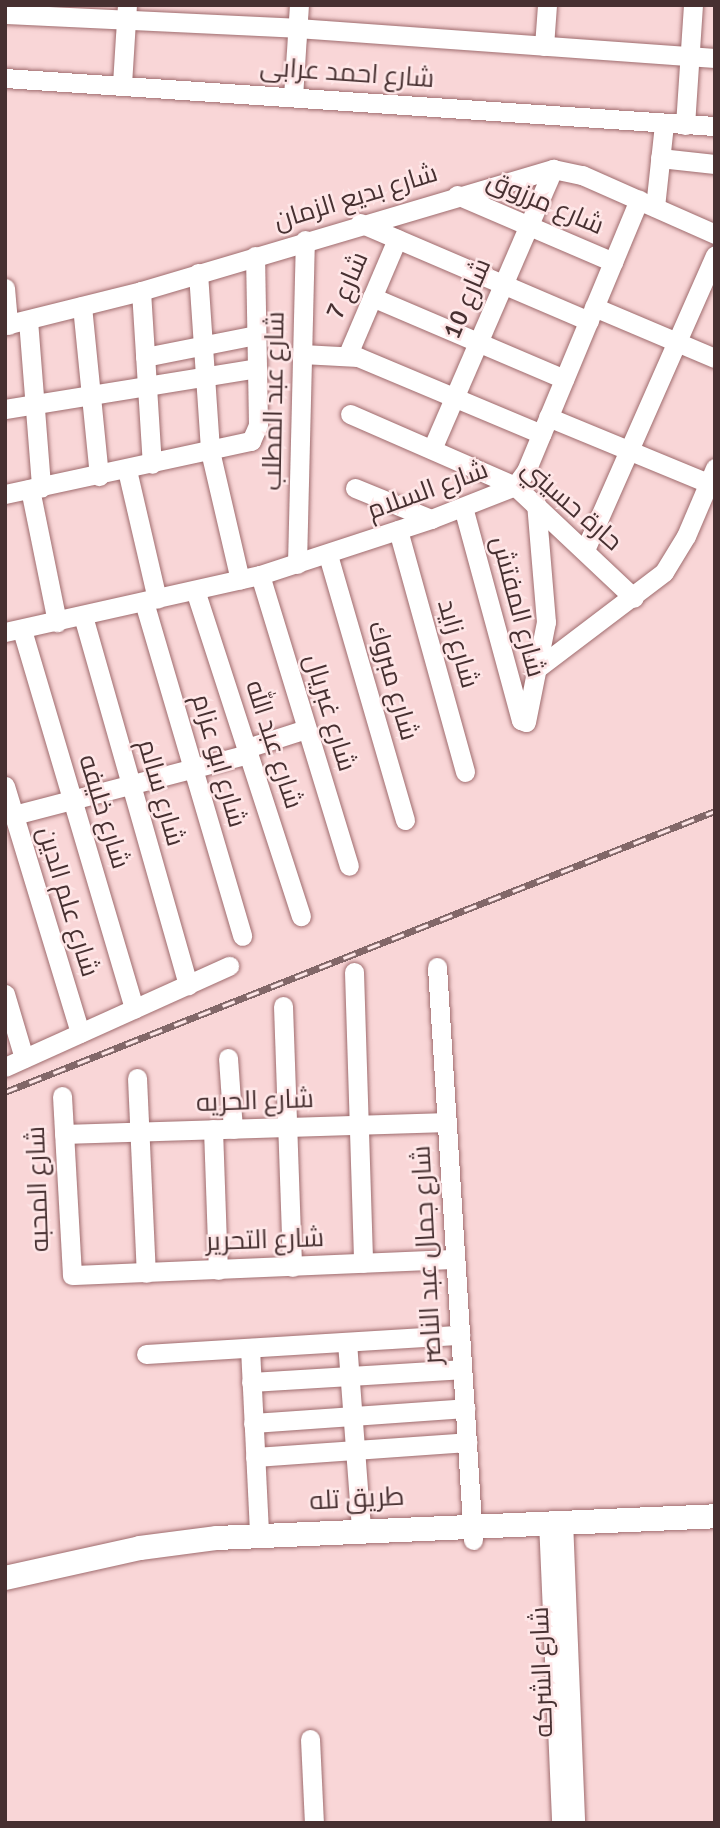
<!DOCTYPE html>
<html>
<head>
<meta charset="utf-8">
<style>
  body { margin:0 }
  #map { position:relative; width:720px; height:1828px; overflow:hidden; background:#f9d6d7; font-family:Signika,Cairo,sans-serif }
  div>[style] { position:absolute }
  .roads { filter:drop-shadow(0 0 2px #9f6c6e) drop-shadow(0 0 2px #9f6c6e) }
  .minor>* { height:19px; margin:-9.5px; padding:0 9.5px; transform-origin:9.5px; border-radius:9.5px; background:#fff }
  .major>* { height:24px; margin:-12px; padding:0 12px; transform-origin:12px; border-radius:12px; background:#fff }
  .rail>* { height:7px; margin-top:-3.5px; transform-origin:0; background:repeating-linear-gradient(90deg,#fee6e7 0 13px,#826768 0 26px); box-sizing:border-box; border-block:2px solid #826768 }
  span { translate:-50% -50%; white-space:nowrap; text-align:center; line-height:1.15; -webkit-text-stroke:5px #fee6e7; paint-order:stroke }
  .street-label { font-size:26px; color:#473031 }
  .frame { position:absolute; inset:0; border:7px solid #473031; pointer-events:none }
</style>
</head>
<body>
<div id="map">
  <div class="roads">
    <div class="minor">
      <i style="left:5px;top:14px;width:292px;rotate:2.7deg"></i>
      <i style="left:297px;top:28px;width:419px;rotate:4.1deg"></i>
      <i style="left:544px;top:46px;width:41px;rotate:-85.8deg"></i>
      <i style="left:5px;top:78px;width:712px;rotate:3.87deg"></i>
      <i style="left:122px;top:84px;width:79px;rotate:-86.4deg"></i>
      <i style="left:293px;top:97px;width:92px;rotate:-86.3deg"></i>
      <i style="left:685px;top:125px;width:120px;rotate:-86.2deg"></i>
      <i style="left:660px;top:158px;width:55px;rotate:6.2deg"></i>
      <i style="left:457px;top:195px;width:170px;rotate:23.2deg"></i>
      <i style="left:655px;top:207px;width:83px;rotate:-83.8deg"></i>
      <i style="left:360px;top:223px;width:249px;rotate:23.2deg"></i>
      <i style="left:198px;top:273px;width:178px;rotate:86.1deg"></i>
      <i style="left:210px;top:451px;width:132px;rotate:76.9deg"></i>
      <i style="left:5px;top:288px;width:37px;rotate:85deg"></i>
      <i style="left:141px;top:291px;width:173px;rotate:86.4deg"></i>
      <i style="left:372px;top:297px;width:209px;rotate:23.1deg"></i>
      <i style="left:82px;top:306px;width:171px;rotate:84.3deg"></i>
      <i style="left:594px;top:307px;width:131px;rotate:22.9deg"></i>
      <i style="left:28px;top:320px;width:168px;rotate:85.5deg"></i>
      <i style="left:5px;top:325px;width:140px;rotate:-14deg"></i>
      <i style="left:141px;top:291px;width:430px;rotate:-16.5deg"></i>
      <i style="left:553px;top:169px;width:30px;rotate:12deg"></i>
      <i style="left:582px;top:175px;width:145px;rotate:23.9deg"></i>
      <i style="left:302px;top:354px;width:56px;rotate:3.1deg"></i>
      <i style="left:358px;top:357px;width:199px;rotate:22.8deg"></i>
      <i style="left:348px;top:354px;width:125px;rotate:-66.9deg"></i>
      <i style="left:145px;top:357px;width:113px;rotate:-11.2deg"></i>
      <i style="left:5px;top:409px;width:255px;rotate:-9.2deg"></i>
      <i style="left:350px;top:414px;width:180px;rotate:23.6deg"></i>
      <i style="left:515px;top:486px;width:163px;rotate:43.3deg"></i>
      <i style="left:548px;top:417px;width:173px;rotate:22.4deg"></i>
      <i style="left:432px;top:449px;width:305px;rotate:-66.6deg"></i>
      <i style="left:127px;top:470px;width:132px;rotate:76.9deg"></i>
      <i style="left:355px;top:488px;width:82px;rotate:22.2deg"></i>
      <i style="left:30px;top:489px;width:136px;rotate:78.5deg"></i>
      <i style="left:5px;top:494px;width:252px;rotate:-12.2deg"></i>
      <i style="left:251px;top:441px;width:17px;rotate:-66deg"></i>
      <i style="left:258px;top:425px;width:169px;rotate:-91deg"></i>
      <i style="left:463px;top:507px;width:221px;rotate:74.8deg"></i>
      <i style="left:521px;top:720px;width:5px;rotate:22deg"></i>
      <i style="left:526px;top:722px;width:102px;rotate:-78.7deg"></i>
      <i style="left:546px;top:622px;width:118px;rotate:-94.8deg"></i>
      <i style="left:398px;top:530px;width:251px;rotate:74.5deg"></i>
      <i style="left:585px;top:550px;width:322px;rotate:-66.2deg"></i>
      <i style="left:328px;top:555px;width:276px;rotate:73.8deg"></i>
      <i style="left:297px;top:564px;width:324px;rotate:-88.6deg"></i>
      <i style="left:260px;top:575px;width:304px;rotate:73deg"></i>
      <i style="left:195px;top:590px;width:343px;rotate:72deg"></i>
      <i style="left:144px;top:602px;width:348px;rotate:73.6deg"></i>
      <i style="left:83px;top:616px;width:384px;rotate:74.1deg"></i>
      <i style="left:22px;top:630px;width:395px;rotate:73.5deg"></i>
      <i style="left:5px;top:632px;width:261px;rotate:-12.6deg"></i>
      <i style="left:260px;top:575px;width:180px;rotate:-18.1deg"></i>
      <i style="left:431px;top:519px;width:90px;rotate:-21.4deg"></i>
      <i style="left:515px;top:486px;width:19px;rotate:-54deg"></i>
      <i style="left:526px;top:471px;width:294px;rotate:-67.4deg"></i>
      <i style="left:539px;top:667px;width:157px;rotate:-37.2deg"></i>
      <i style="left:664px;top:572px;width:42px;rotate:-58.6deg"></i>
      <i style="left:686px;top:536px;width:74px;rotate:-66.9deg"></i>
      <i style="left:247px;top:748px;width:62px;rotate:-17.9deg"></i>
      <i style="left:5px;top:786px;width:258px;rotate:73.1deg"></i>
      <i style="left:14px;top:815px;width:243px;rotate:-14.6deg"></i>
      <i style="left:437px;top:967px;width:574px;rotate:86.4deg"></i>
      <i style="left:354px;top:972px;width:291px;rotate:88.2deg"></i>
      <i style="left:5px;top:994px;width:67px;rotate:73.5deg"></i>
      <i style="left:283px;top:1006px;width:261px;rotate:88deg"></i>
      <i style="left:228px;top:1058px;width:71px;rotate:86deg"></i>
      <i style="left:5px;top:1067px;width:246px;rotate:-24.3deg"></i>
      <i style="left:137px;top:1078px;width:195px;rotate:87.4deg"></i>
      <i style="left:62px;top:1096px;width:179px;rotate:86.8deg"></i>
      <i style="left:72px;top:1275px;width:383px;rotate:-2.4deg"></i>
      <i style="left:213px;top:1129px;width:141px;rotate:88deg"></i>
      <i style="left:64px;top:1134px;width:383px;rotate:-1.8deg"></i>
      <i style="left:347px;top:1342px;width:188px;rotate:85.7deg"></i>
      <i style="left:250px;top:1348px;width:187px;rotate:87.2deg"></i>
      <i style="left:146px;top:1354px;width:315px;rotate:-3.5deg"></i>
      <i style="left:251px;top:1382px;width:210px;rotate:-3.5deg"></i>
      <i style="left:253px;top:1423px;width:213px;rotate:-4deg"></i>
      <i style="left:255px;top:1457px;width:213px;rotate:-4deg"></i>
      <i style="left:563px;top:1520px;width:303px;rotate:87.7deg"></i>
      <i style="left:548px;top:1521px;width:302px;rotate:87.5deg"></i>
      <i style="left:310px;top:1739px;width:84px;rotate:87.3deg"></i>
    </div>
    <div class="major">
      <i style="left:5px;top:1578px;width:138px;rotate:-12.5deg"></i>
      <i style="left:140px;top:1548px;width:78px;rotate:-7.4deg"></i>
      <i style="left:217px;top:1538px;width:498px;rotate:-2.5deg"></i>
    </div>
  </div>
  <div class="rail">
    <i style="left:5px;top:1092px;width:764px;rotate:-21.59deg"></i>
  </div>
  <div class="street-label">
    <span style="left:347px;top:74px;rotate:4deg">شارع احمد عرابى</span>
    <span style="left:356px;top:198px;rotate:-17deg">شارع بديع الزمان</span>
    <span style="left:545px;top:204px;rotate:23deg">شارع مرزوق</span>
    <span style="left:348px;top:286px;rotate:-67deg">شارع 7</span>
    <span style="left:468px;top:299px;rotate:-67deg">شارع 10</span>
    <span style="left:275px;top:401px;rotate:-89deg">شارع عبد المطلب</span>
    <span style="left:428px;top:491px;rotate:-20deg">شارع السلام</span>
    <span style="left:571px;top:506px;rotate:41deg">حارة حسيني</span>
    <span style="left:517px;top:607px;rotate:75deg">شارع المفتش</span>
    <span style="left:457px;top:644px;rotate:74deg">شارع زايد</span>
    <span style="left:392px;top:681px;rotate:74deg">شارع مبروك</span>
    <span style="left:329px;top:713px;rotate:73deg">شارع غبريال</span>
    <span style="left:273px;top:745px;rotate:72deg">شارع عبد الله</span>
    <span style="left:218px;top:761px;rotate:74deg">شارع ابو عزام</span>
    <span style="left:160px;top:793px;rotate:74deg">شارع سالم</span>
    <span style="left:103px;top:812px;rotate:73deg">شارع خليفه</span>
    <span style="left:67px;top:902px;rotate:73deg">شارع علم الدين</span>
    <span style="left:255px;top:1102px;rotate:-2deg">شارع الحريه</span>
    <span style="left:39px;top:1189px;rotate:-92deg">شارع المحبه</span>
    <span style="left:265px;top:1241px;rotate:-2deg">شارع التحرير</span>
    <span style="left:428px;top:1255px;rotate:-93deg">شارع جمال عبد الناصر</span>
    <span style="left:357px;top:1500px;rotate:-3deg">طريق تله</span>
    <span style="left:543px;top:1672px;rotate:-92deg">شارع الشركه</span>
  </div>
  <div class="frame"></div>
</div>
</body>
</html>
